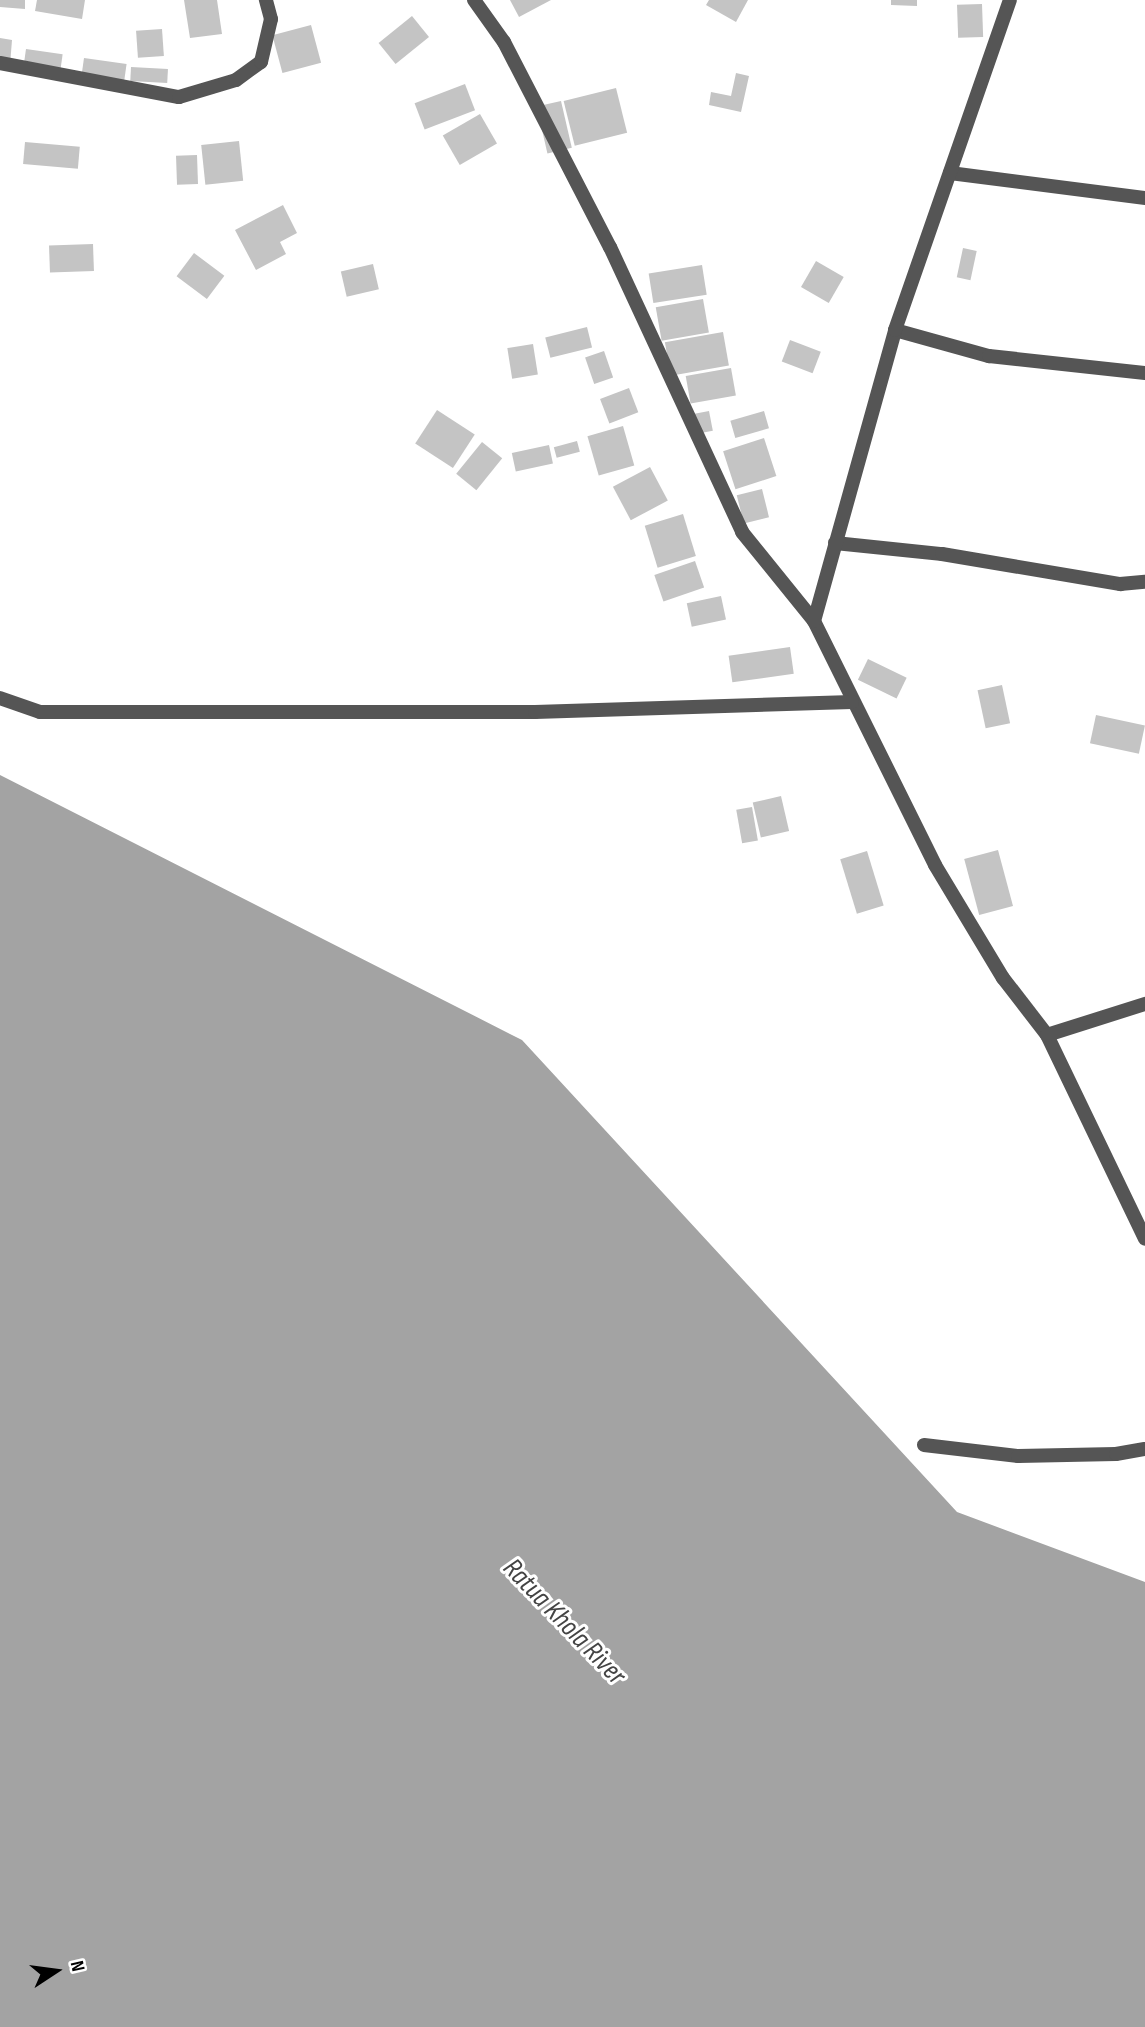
<!DOCTYPE html>
<html>
<head>
<meta charset="utf-8">
<style>
  body { margin:0 }
  #map { position:relative; width:1145px; height:2027px; overflow:hidden; background:#fff; font-family:"Sofia Sans Condensed",sans-serif }
  div>[style] { position:absolute }
  .water>* { inset:0; background:#a3a3a3 }
  .building>* { inset:0; background:#c4c4c4; transform-origin:0 0 }
  .minor>* { height:14px; margin:-7px; padding:0 7px; transform-origin:7px; border-radius:7px; background:#555 }
  span { translate:-50% -50%; white-space:nowrap; text-align:center; line-height:1.15; -webkit-text-stroke:6px #fff; paint-order:stroke }
  .water-label { font-size:28px; color:#444; font-style:italic }
  .north { position:absolute; left:21px; top:1936px; width:70px; height:70px; -webkit-text-stroke:5px #fff; paint-order:stroke; rotate:77deg; font-size:19px; font-weight:700; line-height:28px; text-align:center; color:#000 }
  .north::after { content:''; display:block; margin:auto; width:24px; height:32px; background:#000; clip-path:polygon(50% 0,100% 100%,50% 72%,0 100%) }
</style>
</head>
<body>
<div id="map">
  <div class="water">
    <i style="clip-path:polygon(0 775px,522px 1040px,957px 1512px,1145px 1582px,1145px 2027px,0 2027px)"></i>
  </div>
  <div class="building">
    <i style="clip-path:polygon(0 0,25px 0,25px 9px,0 7px)"></i>
    <i style="clip-path:polygon(37px 0,85px 0,82px 19px,35px 11px)"></i>
    <i style="clip-path:polygon(184px 0,217px 0,222px 34px,190px 38px)"></i>
    <i style="clip-path:polygon(510px 0,551px 0,519px 17px)"></i>
    <i style="clip-path:polygon(709px 0,748px 0,736px 22px,706px 5px)"></i>
    <i style="clip-path:polygon(891px 0,917px 0,917px 6px,891px 5px)"></i>
    <i style="left:982px;top:4px;width:33px;height:25px;rotate:88deg"></i>
    <i style="left:412px;top:16px;width:27px;height:43px;rotate:51deg"></i>
    <i style="left:311px;top:25px;width:39px;height:40px;rotate:75deg"></i>
    <i style="left:162px;top:29px;width:27px;height:26px;rotate:86deg"></i>
    <i style="clip-path:polygon(0 38px,12px 40px,10px 65px,0 64px)"></i>
    <i style="left:26px;top:49px;width:37px;height:23px;rotate:8deg"></i>
    <i style="left:84px;top:58px;width:43px;height:21px;rotate:8deg"></i>
    <i style="left:131px;top:67px;width:37px;height:14px;rotate:3deg"></i>
    <i style="clip-path:polygon(736px 73px,749px 76px,741px 112px,709px 105px,711px 92px,731px 96px)"></i>
    <i style="left:465px;top:84px;width:28px;height:54px;rotate:69deg"></i>
    <i style="left:616px;top:88px;width:46px;height:54px;rotate:76deg"></i>
    <i style="left:561px;top:101px;width:48px;height:25px;rotate:77deg"></i>
    <i style="left:480px;top:114px;width:34px;height:43px;rotate:60deg"></i>
    <i style="left:239px;top:141px;width:40px;height:38px;rotate:84deg"></i>
    <i style="left:25px;top:142px;width:55px;height:22px;rotate:5deg"></i>
    <i style="left:197px;top:155px;width:29px;height:21px;rotate:88deg"></i>
    <i style="clip-path:polygon(283px 205px,297px 233px,280px 242px,286px 254px,256px 270px,235px 230px)"></i>
    <i style="left:93px;top:244px;width:27px;height:44px;rotate:88deg"></i>
    <i style="left:963px;top:248px;width:14px;height:30px;rotate:12deg"></i>
    <i style="left:194px;top:253px;width:38px;height:29px;rotate:37deg"></i>
    <i style="left:816px;top:261px;width:32px;height:30px;rotate:30deg"></i>
    <i style="left:373px;top:264px;width:26px;height:33px;rotate:77deg"></i>
    <i style="left:702px;top:265px;width:30px;height:54px;rotate:81deg"></i>
    <i style="left:703px;top:299px;width:34px;height:48px;rotate:80deg"></i>
    <i style="left:587px;top:327px;width:21px;height:43px;rotate:76deg"></i>
    <i style="left:723px;top:332px;width:34px;height:59px;rotate:80deg"></i>
    <i style="left:790px;top:340px;width:33px;height:23px;rotate:21deg"></i>
    <i style="left:533px;top:344px;width:31px;height:26px;rotate:81deg"></i>
    <i style="left:604px;top:351px;width:28px;height:20px;rotate:71deg"></i>
    <i style="left:731px;top:368px;width:28px;height:46px;rotate:80deg"></i>
    <i style="left:629px;top:388px;width:26px;height:31px;rotate:69deg"></i>
    <i style="left:437px;top:410px;width:45px;height:40px;rotate:33deg"></i>
    <i style="left:709px;top:411px;width:20px;height:20px;rotate:79deg"></i>
    <i style="left:764px;top:411px;width:18px;height:35px;rotate:74deg"></i>
    <i style="left:623px;top:426px;width:41px;height:37px;rotate:74deg"></i>
    <i style="left:764px;top:438px;width:40px;height:43px;rotate:72deg"></i>
    <i style="left:577px;top:441px;width:11px;height:24px;rotate:75deg"></i>
    <i style="left:482px;top:442px;width:26px;height:41px;rotate:39deg"></i>
    <i style="left:549px;top:445px;width:19px;height:38px;rotate:78deg"></i>
    <i style="left:650px;top:467px;width:38px;height:42px;rotate:62deg"></i>
    <i style="left:762px;top:489px;width:29px;height:26px;rotate:76deg"></i>
    <i style="left:683px;top:514px;width:44px;height:40px;rotate:73deg"></i>
    <i style="left:695px;top:561px;width:28px;height:43px;rotate:71deg"></i>
    <i style="left:721px;top:596px;width:24px;height:35px;rotate:78deg"></i>
    <i style="left:790px;top:647px;width:27px;height:62px;rotate:82deg"></i>
    <i style="left:868px;top:659px;width:43px;height:23px;rotate:26deg"></i>
    <i style="left:1002px;top:685px;width:39px;height:25px;rotate:78deg"></i>
    <i style="left:1096px;top:715px;width:50px;height:29px;rotate:12deg"></i>
    <i style="left:781px;top:796px;width:36px;height:29px;rotate:77deg"></i>
    <i style="left:752px;top:807px;width:34px;height:16px;rotate:80deg"></i>
    <i style="left:998px;top:850px;width:58px;height:35px;rotate:75deg"></i>
    <i style="left:867px;top:851px;width:57px;height:28px;rotate:73deg"></i>
  </div>
  <div class="minor">
    <i style="left:474px;top:0;width:52px;rotate:54.5deg"></i>
    <i style="left:504px;top:42px;width:231px;rotate:62.7deg"></i>
    <i style="left:610px;top:247px;width:314px;rotate:65.1deg"></i>
    <i style="left:742px;top:532px;width:114px;rotate:51deg"></i>
    <i style="left:814px;top:621px;width:272px;rotate:63.6deg"></i>
    <i style="left:935px;top:865px;width:132px;rotate:59deg"></i>
    <i style="left:1003px;top:978px;width:72px;rotate:52.3deg"></i>
    <i style="left:1047px;top:1035px;width:226px;rotate:64.3deg"></i>
    <i style="left:0;top:63px;width:182px;rotate:10.8deg"></i>
    <i style="left:179px;top:97px;width:59px;rotate:-16.6deg"></i>
    <i style="left:236px;top:80px;width:31px;rotate:-36deg"></i>
    <i style="left:261px;top:62px;width:44px;rotate:-76.9deg"></i>
    <i style="left:271px;top:19px;width:20px;rotate:-105deg"></i>
    <i style="left:950px;top:173px;width:197px;rotate:7.3deg"></i>
    <i style="left:895px;top:330px;width:98px;rotate:15.5deg"></i>
    <i style="left:989px;top:356px;width:157px;rotate:6.2deg"></i>
    <i style="left:835px;top:543px;width:108px;rotate:5.9deg"></i>
    <i style="left:942px;top:554px;width:181px;rotate:9.6deg"></i>
    <i style="left:1120px;top:584px;width:25px;rotate:-5deg"></i>
    <i style="left:814px;top:621px;width:302px;rotate:-74.4deg"></i>
    <i style="left:895px;top:330px;width:349px;rotate:-70.8deg"></i>
    <i style="left:0;top:698px;width:42px;rotate:19.3deg"></i>
    <i style="left:40px;top:712px;width:495px"></i>
    <i style="left:535px;top:712px;width:317px;rotate:-1.8deg"></i>
    <i style="left:1047px;top:1035px;width:103px;rotate:-17.6deg"></i>
    <i style="left:924px;top:1445px;width:95px;rotate:6.7deg"></i>
    <i style="left:1018px;top:1456px;width:98px;rotate:-1.2deg"></i>
    <i style="left:1116px;top:1454px;width:29px;rotate:-10deg"></i>
  </div>
  <div class="water-label">
    <span style="left:564px;top:1622px;rotate:46deg">Ratua Khola River</span>
  </div>
  <div class="north">N</div>
</div>
</body>
</html>
